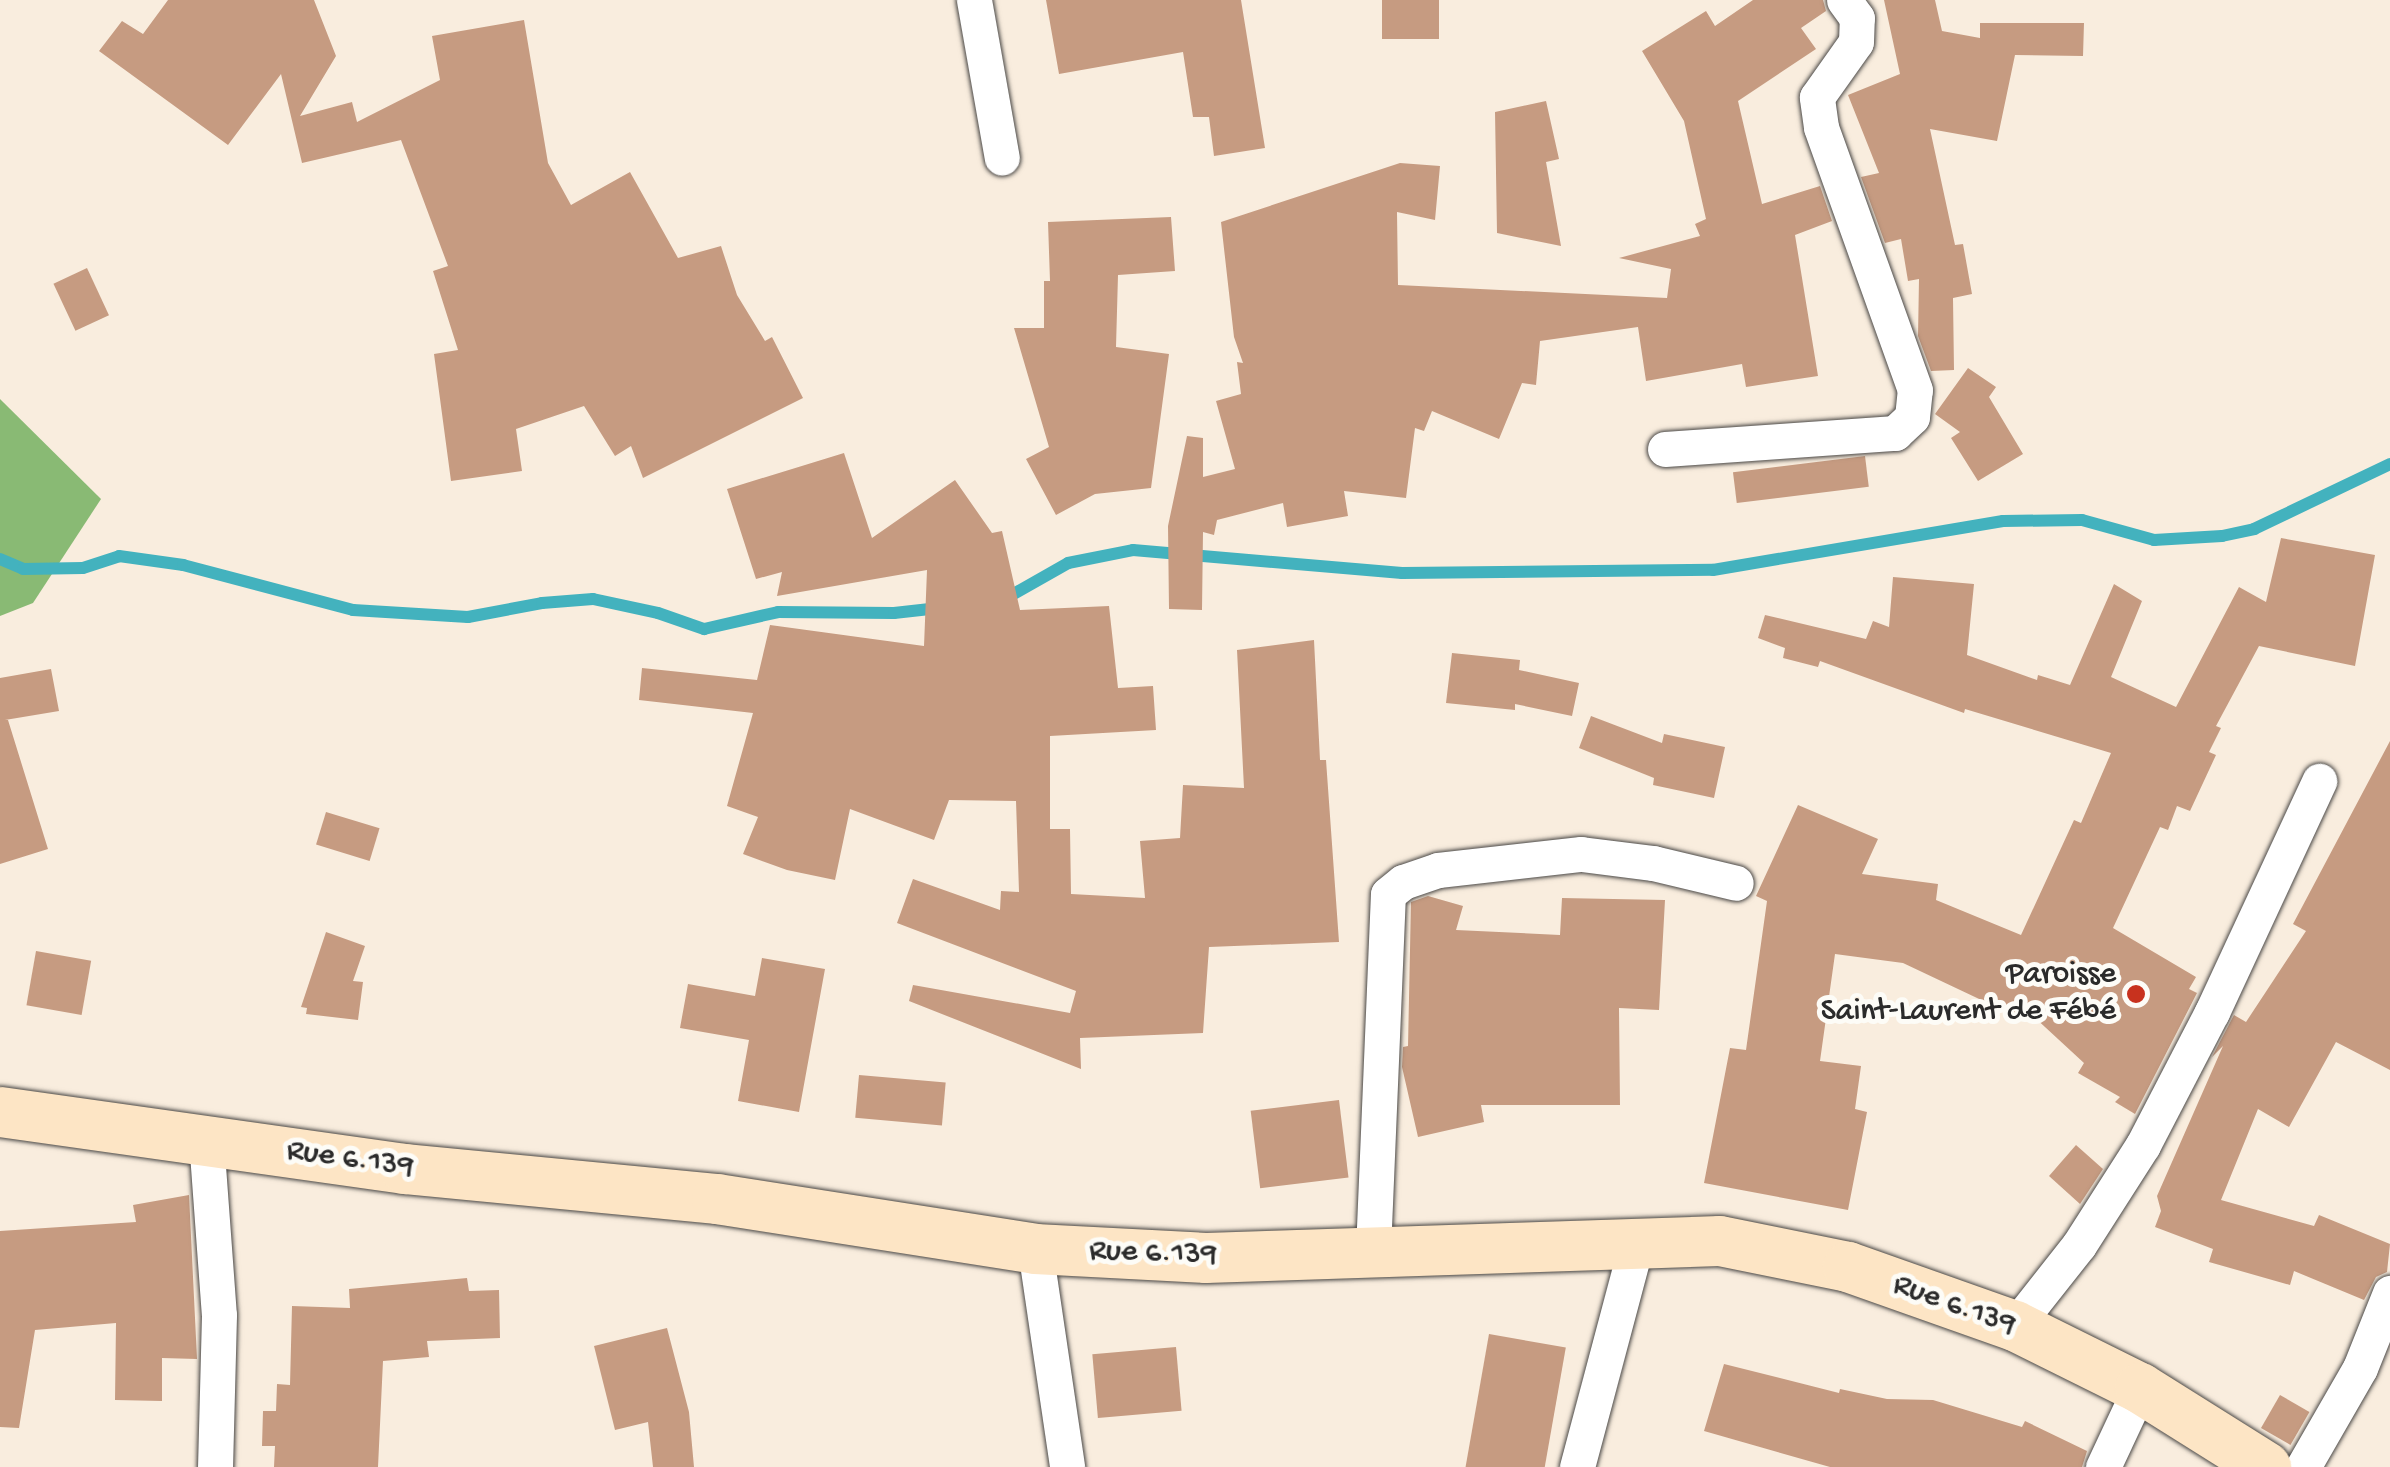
<!DOCTYPE html>
<html>
<head>
<meta charset="utf-8">
<style>
  body { margin:0 }
  #map { position:relative; width:2390px; height:1467px; overflow:hidden; background:#f9edde; font-family:"Gochi Hand",sans-serif }
  div>[style] { position:absolute }
  .forest>* { inset:0; background:#89ba74 }
  .stream>* { height:12px; margin:-6px; padding:0 6px; transform-origin:6px; border-radius:6px; background:#43b2be }
  .building>* { inset:0; background:#c69b81; transform-origin:0 0 }
  .roads { filter:drop-shadow(0 0 2px #4a4846) drop-shadow(0 0 2px #4a4846) }
  .street>* { height:35px; margin:-17.5px; padding:0 17.5px; transform-origin:17.5px; border-radius:17.5px; background:#fff }
  .secondary>* { height:50px; margin:-25px; padding:0 25px; transform-origin:25px; border-radius:25px; background:#fde5c5 }
  .dots>* { width:28px; height:28px; translate:-50% -50%; box-sizing:border-box; border:5px solid #fdfcf7; border-radius:50% }
  span { translate:-50% -50%; white-space:nowrap; text-align:center; line-height:1.15; -webkit-text-stroke:10px #fdfcf7; paint-order:stroke }
  .poi-label { font-size:32px; color:#2b2b2b }
  .right { translate:-100% -50%; text-align:right }
  .street-label { font-size:32px; color:#2b2b2b }
</style>
</head>
<body>
<div id="map">
  <div class="forest">
    <i style="clip-path:polygon(0 399px,101px 499px,33px 603px,0 616px)"></i>
  </div>
  <div class="stream">
    <i style="left:0;top:559px;width:25px;rotate:23deg"></i>
    <i style="left:23px;top:569px;width:60px;rotate:-1deg"></i>
    <i style="left:83px;top:568px;width:38px;rotate:-18deg"></i>
    <i style="left:119px;top:556px;width:65px;rotate:8deg"></i>
    <i style="left:183px;top:565px;width:176px;rotate:14.8deg"></i>
    <i style="left:353px;top:610px;width:115px;rotate:3.5deg"></i>
    <i style="left:468px;top:617px;width:75px;rotate:-10.7deg"></i>
    <i style="left:542px;top:603px;width:51px;rotate:-4.5deg"></i>
    <i style="left:593px;top:599px;width:66px;rotate:12.2deg"></i>
    <i style="left:658px;top:613px;width:49px;rotate:19.2deg"></i>
    <i style="left:704px;top:629px;width:76px;rotate:-12.9deg"></i>
    <i style="left:778px;top:612px;width:116px;rotate:0.5deg"></i>
    <i style="left:894px;top:613px;width:45px;rotate:-6.3deg"></i>
    <i style="left:1003px;top:600px;width:75px;rotate:-29.6deg"></i>
    <i style="left:1068px;top:563px;width:66px;rotate:-11.3deg"></i>
    <i style="left:1133px;top:550px;width:270px;rotate:4.9deg"></i>
    <i style="left:1402px;top:573px;width:311px;rotate:-0.6deg"></i>
    <i style="left:1713px;top:570px;width:294px;rotate:-9.6deg"></i>
    <i style="left:2003px;top:521px;width:79px;rotate:-0.7deg"></i>
    <i style="left:2082px;top:520px;width:75px;rotate:15.5deg"></i>
    <i style="left:2154px;top:540px;width:68px;rotate:-3.4deg"></i>
    <i style="left:2222px;top:536px;width:33px;rotate:-12deg"></i>
    <i style="left:2254px;top:529px;width:151px;rotate:-25.5deg"></i>
  </div>
  <div class="building">
    <i style="clip-path:polygon(168px 0,314px 0,336px 56px,300px 116px,352px 102px,357px 122px,440px 80px,432px 36px,524px 20px,548px 163px,571px 205px,630px 172px,678px 258px,721px 246px,737px 295px,765px 341px,772px 337px,803px 398px,643px 478px,631px 446px,615px 456px,584px 406px,516px 429px,522px 471px,451px 481px,434px 354px,458px 350px,433px 271px,448px 266px,401px 140px,302px 163px,281px 74px,228px 145px,99px 51px,122px 21px,143px 34px)"></i>
    <i style="clip-path:polygon(1046px 0,1241px 0,1265px 148px,1214px 156px,1209px 117px,1193px 117px,1183px 52px,1059px 74px)"></i>
    <i style="left:1382px;top:0;width:57px;height:39px"></i>
    <i style="clip-path:polygon(1753px 0,1823px 0,1826px 11px,1801px 28px,1816px 49px,1738px 101px,1762px 204px,1820px 186px,1832px 221px,1795px 235px,1818px 376px,1746px 387px,1742px 364px,1646px 381px,1638px 327px,1540px 341px,1536px 385px,1522px 383px,1499px 439px,1432px 411px,1424px 431px,1415px 428px,1406px 498px,1344px 491px,1348px 516px,1287px 527px,1283px 503px,1217px 520px,1214px 535px,1203px 532px,1202px 610px,1169px 609px,1168px 526px,1187px 436px,1203px 438px,1203px 477px,1235px 469px,1216px 401px,1241px 394px,1237px 362px,1243px 363px,1234px 337px,1221px 222px,1400px 163px,1440px 166px,1435px 220px,1397px 212px,1398px 285px,1667px 298px,1671px 269px,1619px 258px,1700px 236px,1695px 224px,1706px 219px,1684px 121px,1642px 51px,1706px 11px,1715px 26px)"></i>
    <i style="clip-path:polygon(1884px 0,1935px 0,1942px 31px,1980px 38px,1980px 23px,2084px 23px,2083px 56px,2015px 55px,1997px 141px,1930px 129px,1955px 245px,1963px 244px,1972px 294px,1953px 298px,1954px 370px,1931px 371px,1918px 336px,1919px 279px,1908px 281px,1901px 239px,1885px 243px,1861px 177px,1879px 173px,1848px 95px,1900px 74px)"></i>
    <i style="clip-path:polygon(1546px 101px,1559px 159px,1546px 162px,1561px 246px,1497px 233px,1495px 112px)"></i>
    <i style="clip-path:polygon(1171px 217px,1175px 271px,1118px 275px,1116px 347px,1169px 354px,1151px 488px,1095px 494px,1056px 515px,1026px 459px,1049px 447px,1014px 328px,1044px 328px,1044px 281px,1050px 281px,1048px 222px)"></i>
    <i style="left:87px;top:268px;width:52px;height:37px;rotate:65deg"></i>
    <i style="clip-path:polygon(1968px 368px,1996px 387px,1989px 397px,2023px 454px,1978px 481px,1951px 438px,1960px 432px,1935px 414px)"></i>
    <i style="clip-path:polygon(844px 453px,872px 538px,955px 480px,992px 533px,1002px 531px,1020px 610px,1109px 606px,1118px 688px,1153px 686px,1156px 730px,1050px 736px,1050px 829px,1070px 829px,1071px 894px,1145px 898px,1140px 841px,1180px 838px,1183px 785px,1244px 788px,1237px 650px,1314px 640px,1320px 760px,1326px 760px,1339px 942px,1209px 947px,1203px 1033px,1080px 1038px,1081px 1069px,909px 1001px,913px 985px,1070px 1013px,1076px 991px,897px 923px,913px 879px,1000px 910px,1001px 891px,1019px 892px,1016px 801px,949px 800px,934px 840px,850px 809px,835px 880px,787px 870px,743px 854px,758px 817px,727px 806px,753px 713px,639px 700px,642px 668px,757px 680px,770px 625px,924px 646px,927px 570px,777px 596px,782px 572px,756px 579px,727px 489px)"></i>
    <i style="left:1865px;top:456px;width:31px;height:133px;rotate:83deg"></i>
    <i style="clip-path:polygon(2281px 538px,2375px 555px,2355px 666px,2259px 646px,2216px 726px,2221px 728px,2209px 752px,2216px 755px,2190px 811px,2177px 806px,2168px 830px,2160px 827px,2113px 928px,2196px 977px,2189px 989px,2197px 993px,2135px 1114px,2115px 1102px,2120px 1097px,2078px 1073px,2084px 1063px,2019px 1003px,2013px 1015px,1903px 963px,1835px 954px,1820px 1061px,1861px 1066px,1855px 1109px,1867px 1112px,1848px 1210px,1704px 1183px,1730px 1048px,1746px 1050px,1767px 901px,1756px 896px,1798px 805px,1878px 839px,1862px 874px,1938px 884px,1936px 900px,2021px 935px,2074px 820px,2081px 823px,2111px 753px,1965px 709px,1964px 713px,1820px 661px,1818px 667px,1783px 658px,1785px 648px,1758px 638px,1765px 615px,1866px 639px,1873px 621px,1889px 627px,1893px 577px,1974px 584px,1967px 655px,2037px 680px,2038px 675px,2070px 685px,2114px 584px,2142px 601px,2111px 677px,2176px 707px,2239px 587px,2266px 602px)"></i>
    <i style="clip-path:polygon(1452px 653px,1520px 660px,1519px 670px,1579px 683px,1572px 716px,1515px 704px,1515px 710px,1446px 703px)"></i>
    <i style="clip-path:polygon(51px 669px,59px 711px,5px 720px,8px 720px,48px 849px,0 864px,0 678px)"></i>
    <i style="clip-path:polygon(1591px 716px,1662px 743px,1664px 734px,1725px 747px,1714px 798px,1653px 785px,1654px 778px,1579px 748px)"></i>
    <i style="clip-path:polygon(2390px 741px,2390px 1070px,2336px 1042px,2289px 1127px,2258px 1109px,2221px 1200px,2314px 1226px,2319px 1215px,2390px 1244px,2387px 1272px,2376px 1277px,2364px 1300px,2294px 1271px,2290px 1285px,2209px 1262px,2213px 1249px,2155px 1227px,2161px 1211px,2157px 1196px,2223px 1046px,2212px 1057px,2234px 1015px,2246px 1022px,2306px 931px,2293px 924px)"></i>
    <i style="left:326px;top:812px;width:56px;height:34px;rotate:17deg"></i>
    <i style="clip-path:polygon(1428px 896px,1463px 906px,1456px 930px,1560px 935px,1562px 898px,1665px 900px,1659px 1010px,1619px 1008px,1620px 1105px,1481px 1105px,1484px 1122px,1418px 1137px,1402px 1067px,1403px 1047px,1408px 1046px,1411px 902px)"></i>
    <i style="clip-path:polygon(326px 932px,365px 946px,353px 981px,363px 982px,358px 1020px,306px 1014px,307px 1008px,301px 1007px)"></i>
    <i style="left:36px;top:951px;width:56px;height:55px;rotate:10deg"></i>
    <i style="clip-path:polygon(762px 958px,825px 969px,799px 1112px,738px 1101px,749px 1040px,680px 1028px,688px 984px,755px 996px)"></i>
    <i style="left:859px;top:1075px;width:87px;height:43px;rotate:5deg"></i>
    <i style="left:1339px;top:1100px;width:78px;height:89px;rotate:83deg"></i>
    <i style="clip-path:polygon(2076px 1145px,2103px 1169px,2080px 1204px,2049px 1176px)"></i>
    <i style="clip-path:polygon(189px 1195px,197px 1359px,162px 1358px,162px 1401px,115px 1400px,116px 1323px,35px 1330px,19px 1428px,0 1427px,0 1231px,136px 1222px,133px 1205px)"></i>
    <i style="clip-path:polygon(467px 1278px,469px 1291px,499px 1290px,500px 1338px,427px 1341px,429px 1357px,383px 1361px,378px 1467px,274px 1467px,275px 1446px,262px 1446px,263px 1411px,276px 1411px,277px 1384px,290px 1385px,292px 1306px,350px 1308px,349px 1289px)"></i>
    <i style="clip-path:polygon(667px 1328px,689px 1412px,694px 1467px,653px 1467px,648px 1422px,615px 1430px,594px 1346px)"></i>
    <i style="left:1489px;top:1334px;width:78px;height:136px;rotate:10deg"></i>
    <i style="left:1176px;top:1347px;width:64px;height:84px;rotate:85deg"></i>
    <i style="clip-path:polygon(1724px 1364px,1839px 1393px,1840px 1389px,1887px 1399px,1933px 1400px,2022px 1427px,2025px 1421px,2087px 1451px,2082px 1467px,1830px 1467px,1704px 1431px)"></i>
    <i style="left:2280px;top:1395px;width:34px;height:38px;rotate:30deg"></i>
  </div>
  <div class="roads">
    <div class="street">
      <i style="left:974px;top:0;width:160px;rotate:80deg"></i>
      <i style="left:1665px;top:449px;width:231px;rotate:-4deg"></i>
      <i style="left:1895px;top:433px;width:23px;rotate:-43deg"></i>
      <i style="left:1912px;top:417px;width:27px;rotate:-84deg"></i>
      <i style="left:1915px;top:390px;width:279px;rotate:-109.7deg"></i>
      <i style="left:1821px;top:127px;width:30px;rotate:-98deg"></i>
      <i style="left:1817px;top:97px;width:67px;rotate:-54.7deg"></i>
      <i style="left:1856px;top:42px;width:24px;rotate:-88deg"></i>
      <i style="left:1857px;top:18px;width:22px;rotate:-126deg"></i>
      <i style="left:206px;top:1139px;width:176px;rotate:85.8deg"></i>
      <i style="left:219px;top:1315px;width:152px;rotate:91.5deg"></i>
      <i style="left:1035px;top:1249px;width:220px;rotate:81.6deg"></i>
      <i style="left:1373px;top:1251px;width:357px;rotate:-87.6deg"></i>
      <i style="left:1388px;top:894px;width:19px;rotate:-39deg"></i>
      <i style="left:1403px;top:882px;width:37px;rotate:-19deg"></i>
      <i style="left:1438px;top:870px;width:144px;rotate:-6.4deg"></i>
      <i style="left:1581px;top:854px;width:73px;rotate:7.1deg"></i>
      <i style="left:1653px;top:863px;width:85px;rotate:13.5deg"></i>
      <i style="left:2015px;top:1326px;width:103px;rotate:-51.7deg"></i>
      <i style="left:2079px;top:1245px;width:119px;rotate:-57.4deg"></i>
      <i style="left:2143px;top:1145px;width:150px;rotate:-62.6deg"></i>
      <i style="left:2212px;top:1012px;width:255px;rotate:-65.1deg"></i>
      <i style="left:1577px;top:1467px;width:233px;rotate:-75.1deg"></i>
      <i style="left:2103px;top:1467px;width:87px;rotate:-64.9deg"></i>
      <i style="left:2303px;top:1467px;width:114px;rotate:-60.1deg"></i>
      <i style="left:2360px;top:1368px;width:81px;rotate:-68.2deg"></i>
    </div>
    <div class="secondary">
      <i style="left:0;top:1112px;width:409px;rotate:8deg"></i>
      <i style="left:405px;top:1169px;width:313px;rotate:5.5deg"></i>
      <i style="left:717px;top:1199px;width:322px;rotate:8.9deg"></i>
      <i style="left:1035px;top:1249px;width:171px;rotate:3deg"></i>
      <i style="left:1206px;top:1258px;width:514px;rotate:-1.89deg"></i>
      <i style="left:1720px;top:1241px;width:131px;rotate:11.5deg"></i>
      <i style="left:1848px;top:1267px;width:177px;rotate:19.5deg"></i>
      <i style="left:2015px;top:1326px;width:140px;rotate:26.4deg"></i>
      <i style="left:2140px;top:1388px;width:149px;rotate:32.1deg"></i>
    </div>
  </div>
  <div class="dots">
    <i style="left:2136px;top:994px;background:#c8321e"></i>
  </div>
  <div class="poi-label">
    <span class="right" style="left:2116px;top:994px">Paroisse<br>Saint-Laurent de Fébé</span>
  </div>
  <div class="street-label">
    <span style="left:350px;top:1160px;rotate:8deg">Rue 6.139</span>
    <span style="left:1153px;top:1254px;rotate:2deg">Rue 6.139</span>
    <span style="left:1954px;top:1306px;rotate:20deg">Rue 6.139</span>
  </div>
</div>
</body>
</html>
